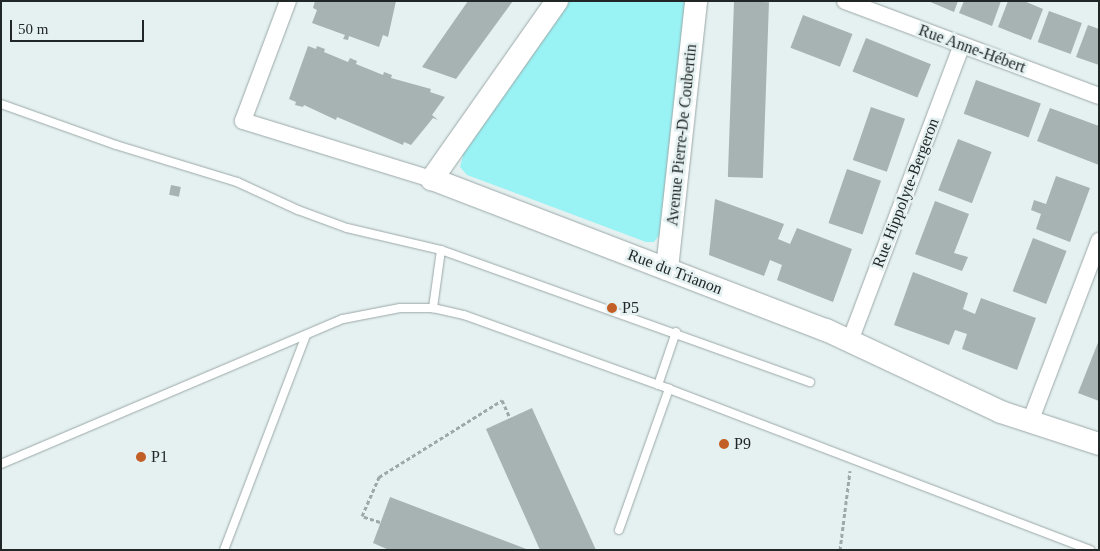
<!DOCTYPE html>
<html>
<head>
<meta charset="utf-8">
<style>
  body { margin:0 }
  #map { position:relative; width:1100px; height:551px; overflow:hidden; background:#e5f1f1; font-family:"Times New Roman",serif }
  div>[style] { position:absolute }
  .green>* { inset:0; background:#99f2f4 }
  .building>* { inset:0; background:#a7b2b2; transform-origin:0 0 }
  .path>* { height:3px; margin-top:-1.5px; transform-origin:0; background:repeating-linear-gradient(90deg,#9fa8a8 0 4px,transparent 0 6.5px) }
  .roads { filter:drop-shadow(0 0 1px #9ca7a7) drop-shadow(0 0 1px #9ca7a7) }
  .lane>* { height:8px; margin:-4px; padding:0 4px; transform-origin:4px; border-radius:4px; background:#fff }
  .street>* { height:16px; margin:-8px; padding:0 8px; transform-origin:8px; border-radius:8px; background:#fff }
  .secondary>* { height:22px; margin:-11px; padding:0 11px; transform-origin:11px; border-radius:11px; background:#fff }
  .dots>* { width:14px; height:14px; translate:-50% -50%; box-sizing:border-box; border:2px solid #e5f1f1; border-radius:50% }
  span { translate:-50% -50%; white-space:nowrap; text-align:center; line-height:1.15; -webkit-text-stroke:5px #e5f1f1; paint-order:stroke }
  .street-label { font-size:16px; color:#212626 }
  .poi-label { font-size:16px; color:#212626 }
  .left { translate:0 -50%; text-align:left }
  .frame { position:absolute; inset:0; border:2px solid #212626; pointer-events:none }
  .scale { position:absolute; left:10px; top:20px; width:134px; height:22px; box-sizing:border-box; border:2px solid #212626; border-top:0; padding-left:6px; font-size:15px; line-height:18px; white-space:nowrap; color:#212626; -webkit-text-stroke:4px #e5f1f1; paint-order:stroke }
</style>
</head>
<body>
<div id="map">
  <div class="green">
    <i style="clip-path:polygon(569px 1px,686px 1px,660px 234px,654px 242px,646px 242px,467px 175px,460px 167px,463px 156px,460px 154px)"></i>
  </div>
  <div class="building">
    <i style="clip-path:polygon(315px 1px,396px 1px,388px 37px,383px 35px,379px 47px,349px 36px,348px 40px,343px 39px,345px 35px,312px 23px,317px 10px,313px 8px)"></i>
    <i style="clip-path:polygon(468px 1px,513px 1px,456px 79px,422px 67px)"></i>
    <i style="left:734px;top:1px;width:35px;height:176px;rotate:2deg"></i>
    <i style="clip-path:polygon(928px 1px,958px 1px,954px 12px)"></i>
    <i style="clip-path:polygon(964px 1px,1001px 1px,992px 26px,959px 13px)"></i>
    <i style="clip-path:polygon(1008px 1px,1024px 1px,1043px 9px,1031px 40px,998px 27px)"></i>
    <i style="left:1049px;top:11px;width:35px;height:33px;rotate:20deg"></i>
    <i style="left:803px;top:15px;width:53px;height:35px;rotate:21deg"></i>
    <i style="clip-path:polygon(1088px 25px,1099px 29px,1099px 65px,1076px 57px)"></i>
    <i style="left:866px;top:38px;width:70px;height:36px;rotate:22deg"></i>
    <i style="clip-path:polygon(308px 46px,316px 49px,317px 46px,325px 49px,324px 52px,348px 62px,350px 58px,357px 61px,356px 64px,383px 75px,384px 72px,392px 75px,391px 78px,431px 89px,430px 92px,445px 97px,432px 115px,438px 120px,433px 118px,411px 145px,404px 142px,403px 145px,337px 117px,336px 120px,304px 105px,303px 107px,295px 105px,296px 102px,289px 99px)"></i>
    <i style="left:976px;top:80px;width:69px;height:36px;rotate:20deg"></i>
    <i style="left:871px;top:107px;width:36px;height:56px;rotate:19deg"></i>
    <i style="clip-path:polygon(1050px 108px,1099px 126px,1099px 165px,1037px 141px)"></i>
    <i style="left:958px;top:139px;width:36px;height:55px;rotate:21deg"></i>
    <i style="left:847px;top:169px;width:36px;height:57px;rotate:19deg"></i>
    <i style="clip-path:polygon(1056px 176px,1090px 188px,1070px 242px,1036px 229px,1041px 214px,1031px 210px,1034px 200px,1046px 204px)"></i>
    <i style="left:171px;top:185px;width:10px;height:10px;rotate:11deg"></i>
    <i style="clip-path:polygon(715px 199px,784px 224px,778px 239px,790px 244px,797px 228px,852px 249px,833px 302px,777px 280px,782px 265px,770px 260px,764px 276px,709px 255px)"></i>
    <i style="clip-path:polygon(935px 201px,969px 214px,954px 253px,968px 257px,962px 271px,915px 254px)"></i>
    <i style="left:1033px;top:238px;width:36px;height:57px;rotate:21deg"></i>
    <i style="clip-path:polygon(913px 272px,968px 293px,963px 309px,975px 314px,981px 298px,1036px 318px,1017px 370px,962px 349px,967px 334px,955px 330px,949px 345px,894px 325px)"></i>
    <i style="clip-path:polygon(1099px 340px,1099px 401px,1078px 393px)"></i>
    <i style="clip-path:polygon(532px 408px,596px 550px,540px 550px,486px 429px)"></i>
    <i style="clip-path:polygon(390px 497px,529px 550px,389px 550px,373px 543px)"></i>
  </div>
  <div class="path">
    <i style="left:380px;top:522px;width:19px;rotate:-162deg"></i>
    <i style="left:362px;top:516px;width:43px;rotate:-66.4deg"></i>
    <i style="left:379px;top:477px;width:145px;rotate:-32deg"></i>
    <i style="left:502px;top:400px;width:20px;rotate:66deg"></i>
    <i style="left:840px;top:550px;width:80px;rotate:-82.8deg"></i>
  </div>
  <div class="roads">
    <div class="lane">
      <i style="left:1px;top:104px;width:122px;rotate:19.6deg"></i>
      <i style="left:116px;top:145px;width:127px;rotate:17deg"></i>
      <i style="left:237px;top:182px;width:67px;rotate:24.7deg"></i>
      <i style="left:298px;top:210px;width:52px;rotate:20.2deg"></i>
      <i style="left:347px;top:228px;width:97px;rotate:13.2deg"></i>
      <i style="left:441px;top:250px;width:59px;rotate:97.9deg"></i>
      <i style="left:441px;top:250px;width:392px;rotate:19.7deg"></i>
      <i style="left:658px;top:385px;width:56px;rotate:-71.2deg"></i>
      <i style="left:1px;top:464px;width:371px;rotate:-23deg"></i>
      <i style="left:343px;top:319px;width:58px;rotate:-10.9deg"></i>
      <i style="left:400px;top:308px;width:33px"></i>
      <i style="left:433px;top:308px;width:32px;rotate:13deg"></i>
      <i style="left:464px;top:315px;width:218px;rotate:19.8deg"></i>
      <i style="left:669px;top:389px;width:451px;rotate:20.9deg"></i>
      <i style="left:619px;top:530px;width:150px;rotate:-70.5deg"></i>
      <i style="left:224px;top:550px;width:230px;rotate:-69.1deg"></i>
    </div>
    <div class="street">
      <i style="left:288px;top:1px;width:128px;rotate:110.6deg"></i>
      <i style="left:243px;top:121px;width:198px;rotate:17.1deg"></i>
      <i style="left:845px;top:1px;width:271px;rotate:20.5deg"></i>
      <i style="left:850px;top:341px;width:316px;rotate:-69.3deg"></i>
      <i style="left:1030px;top:422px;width:194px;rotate:-69.1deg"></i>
    </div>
    <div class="secondary">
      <i style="left:557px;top:1px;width:218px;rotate:125.1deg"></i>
      <i style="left:432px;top:179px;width:422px;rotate:21deg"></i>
      <i style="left:826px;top:330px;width:193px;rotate:25.1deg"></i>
      <i style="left:1001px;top:412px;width:103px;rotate:18.1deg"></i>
      <i style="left:667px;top:269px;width:270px;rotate:-83.8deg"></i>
    </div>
  </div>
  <div class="dots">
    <i style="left:612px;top:308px;background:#c25f26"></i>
    <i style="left:724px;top:444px;background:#c25f26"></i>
    <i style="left:141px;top:457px;background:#c25f26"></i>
  </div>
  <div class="street-label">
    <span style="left:972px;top:49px;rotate:20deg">Rue Anne-Hébert</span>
    <span style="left:682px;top:135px;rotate:-84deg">Avenue Pierre-De Coubertin</span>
    <span style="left:906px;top:193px;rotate:-69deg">Rue Hippolyte-Bergeron</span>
    <span style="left:675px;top:272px;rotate:21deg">Rue du Trianon</span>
  </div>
  <div class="poi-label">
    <span class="left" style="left:622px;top:308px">P5</span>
    <span class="left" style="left:734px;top:444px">P9</span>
    <span class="left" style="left:151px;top:457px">P1</span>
  </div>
  <div class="frame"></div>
  <div class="scale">50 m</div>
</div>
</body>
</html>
